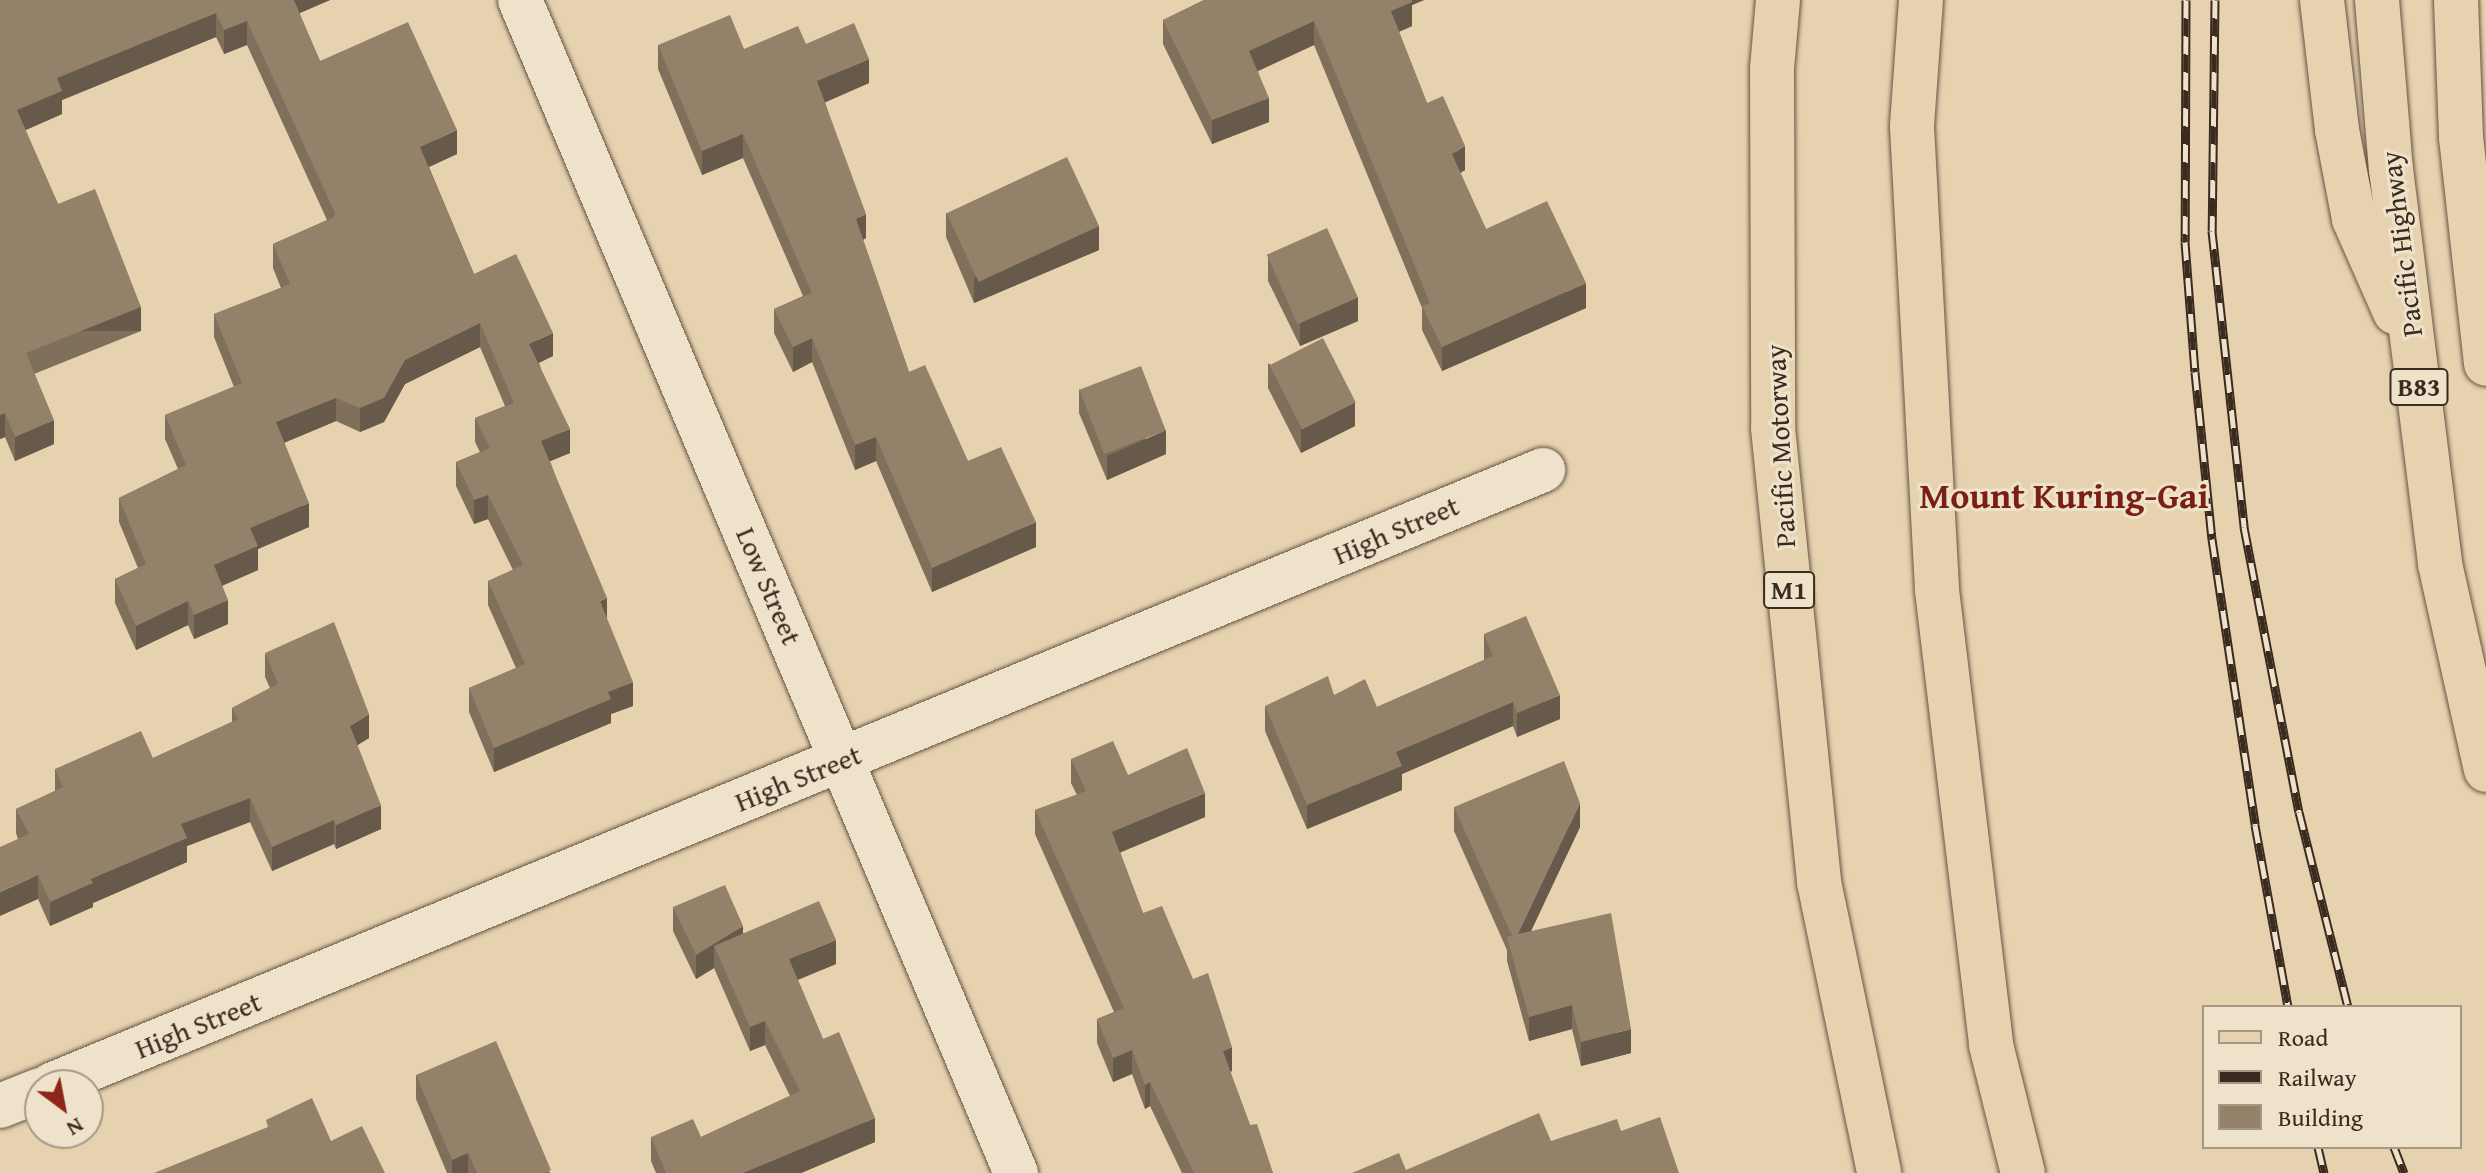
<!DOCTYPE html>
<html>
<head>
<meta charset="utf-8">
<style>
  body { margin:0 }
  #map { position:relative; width:2486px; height:1173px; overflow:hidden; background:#e6d2af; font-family:"Gentium Book Plus",serif }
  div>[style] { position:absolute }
  .roads { filter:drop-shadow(0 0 2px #665443) drop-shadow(0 0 2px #665443) }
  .street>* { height:44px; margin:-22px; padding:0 22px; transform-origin:22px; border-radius:22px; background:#efe2cb }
  .primary>* { height:44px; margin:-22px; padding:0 22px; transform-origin:22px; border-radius:22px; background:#e6d2af }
  .highway>* { height:44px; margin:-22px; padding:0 22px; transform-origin:22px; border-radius:22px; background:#e6d2af }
  .rail>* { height:9px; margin-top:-4.5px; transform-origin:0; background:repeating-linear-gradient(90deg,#efe2cb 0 18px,#3b2a1f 0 36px); box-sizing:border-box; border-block:2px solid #3b2a1f }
  .wall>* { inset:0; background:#7f6f5b }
  .shaded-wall>* { inset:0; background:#685a4a; transform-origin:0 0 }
  .building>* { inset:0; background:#94816a; transform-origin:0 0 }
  span { translate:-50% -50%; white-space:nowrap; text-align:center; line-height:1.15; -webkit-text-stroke:6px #efe2cb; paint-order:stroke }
  .shield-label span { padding:2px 6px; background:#efe2cb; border:2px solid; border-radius:6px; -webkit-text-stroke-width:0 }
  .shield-label { font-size:26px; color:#3b2a1f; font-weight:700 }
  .street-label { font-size:28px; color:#3b2a1f }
  .district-label { font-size:36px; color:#7a1f14; font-weight:700 }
  .legend { position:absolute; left:2202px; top:1005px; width:260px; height:144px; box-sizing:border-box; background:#efe2cb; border:2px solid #a79886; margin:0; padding:10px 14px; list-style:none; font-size:24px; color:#3b2a1f }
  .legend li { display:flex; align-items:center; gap:16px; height:40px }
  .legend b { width:40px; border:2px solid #a79886 }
  .north { position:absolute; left:24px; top:1069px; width:80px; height:80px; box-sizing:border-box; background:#efe2cb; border:2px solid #a79886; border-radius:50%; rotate:148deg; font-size:22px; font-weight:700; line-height:32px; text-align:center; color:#3b2a1f }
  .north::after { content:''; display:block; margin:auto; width:28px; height:36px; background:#8f2418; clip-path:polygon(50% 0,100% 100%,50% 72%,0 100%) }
</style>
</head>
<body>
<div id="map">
  <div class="roads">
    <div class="street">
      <i style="left:520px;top:0;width:1274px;rotate:67.08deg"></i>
      <i style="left:51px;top:1085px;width:1614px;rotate:-22.4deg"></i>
      <i style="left:0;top:1106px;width:43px;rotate:-21.8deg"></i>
    </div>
    <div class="primary">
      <i style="left:2322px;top:0;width:131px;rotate:83.4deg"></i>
      <i style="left:2337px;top:130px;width:91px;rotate:79.2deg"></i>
      <i style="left:2354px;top:219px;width:102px;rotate:66.2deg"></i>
      <i style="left:2377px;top:0;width:170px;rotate:85.3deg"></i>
      <i style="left:2391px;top:169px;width:398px;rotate:82.9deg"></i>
      <i style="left:2440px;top:564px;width:211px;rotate:77.4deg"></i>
      <i style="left:2456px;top:0;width:137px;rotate:87.9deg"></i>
      <i style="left:2461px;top:137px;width:228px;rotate:83.7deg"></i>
    </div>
    <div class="highway">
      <i style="left:1778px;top:0;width:69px;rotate:95deg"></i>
      <i style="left:1772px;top:69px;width:359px;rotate:89.8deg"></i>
      <i style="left:1773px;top:428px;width:456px;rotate:84.2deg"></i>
      <i style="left:1819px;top:882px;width:297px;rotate:78.3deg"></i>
      <i style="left:1921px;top:0;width:127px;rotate:94.1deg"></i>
      <i style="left:1912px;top:127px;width:464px;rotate:86.9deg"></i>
      <i style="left:1937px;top:590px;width:458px;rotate:83.2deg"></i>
      <i style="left:1991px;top:1045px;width:132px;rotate:76deg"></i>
    </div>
  </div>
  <div class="rail">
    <i style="left:2186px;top:0;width:242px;rotate:90.2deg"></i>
    <i style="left:2185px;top:242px;width:130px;rotate:85.6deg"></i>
    <i style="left:2195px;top:372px;width:168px;rotate:84.2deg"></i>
    <i style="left:2212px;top:539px;width:289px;rotate:81.4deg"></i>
    <i style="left:2255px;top:825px;width:185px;rotate:79.7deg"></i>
    <i style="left:2215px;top:0;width:231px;rotate:90.7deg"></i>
    <i style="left:2212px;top:231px;width:298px;rotate:83.8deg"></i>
    <i style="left:2244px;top:527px;width:290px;rotate:79.1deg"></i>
    <i style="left:2299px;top:812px;width:201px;rotate:75.9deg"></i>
    <i style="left:2318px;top:1147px;width:27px;rotate:77deg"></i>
    <i style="left:2394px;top:1147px;width:28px;rotate:69deg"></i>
  </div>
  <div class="wall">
    <i style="clip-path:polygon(0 0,330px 0,299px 13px,320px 61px,457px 154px,429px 167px,474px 274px,553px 356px,539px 363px,570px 453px,550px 461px,607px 620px,633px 706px,611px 714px,611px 723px,494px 772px,469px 712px,469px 688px,516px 668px,488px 605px,488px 581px,513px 570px,488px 519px,474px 524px,456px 486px,456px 462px,480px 452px,475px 442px,475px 418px,505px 406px,480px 347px,405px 384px,384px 422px,360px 432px,336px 421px,284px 443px,309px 527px,258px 549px,258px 570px,222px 586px,228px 624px,194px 639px,188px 625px,136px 650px,115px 603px,115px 579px,138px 568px,119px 522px,119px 498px,178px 469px,165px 439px,165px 415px,234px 387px,214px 337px,214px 314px,281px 288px,273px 268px,273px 244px,327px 220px,247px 45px,224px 54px,216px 37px,62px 100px,62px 114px,25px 130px,58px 204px,141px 331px,34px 374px,54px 444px,15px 461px,5px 437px,0 439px)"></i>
    <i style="clip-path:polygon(1204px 0,1424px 0,1412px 5px,1412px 26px,1399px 32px,1427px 103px,1465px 170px,1460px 173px,1486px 229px,1586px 308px,1442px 371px,1422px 330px,1422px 308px,1314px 45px,1258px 71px,1269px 122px,1212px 144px,1163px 44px,1163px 20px)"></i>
    <i style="clip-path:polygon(806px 44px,869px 83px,825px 102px,866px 238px,863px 240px,909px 372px,968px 461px,1036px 547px,932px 592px,876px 461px,855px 470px,812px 362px,793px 372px,774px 333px,774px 309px,803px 296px,743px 158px,702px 175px,658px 69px,658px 45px,744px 49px)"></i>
    <i style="clip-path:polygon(946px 213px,1099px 250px,974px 303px,946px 237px)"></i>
    <i style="clip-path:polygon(1268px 257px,1358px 321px,1300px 346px,1268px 281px)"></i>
    <i style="clip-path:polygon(1268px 363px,1355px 426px,1301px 453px,1268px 388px)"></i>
    <i style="clip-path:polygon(1079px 389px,1166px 454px,1107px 480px,1079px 413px)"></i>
    <i style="clip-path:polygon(1484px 634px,1560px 719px,1517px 737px,1513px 726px,1402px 774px,1402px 790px,1307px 829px,1265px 731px,1265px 706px,1334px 695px,1377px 707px,1484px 660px)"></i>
    <i style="clip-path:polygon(265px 653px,369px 738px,357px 745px,381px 829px,336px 849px,334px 844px,272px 871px,250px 822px,187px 846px,187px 862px,93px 903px,93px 907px,50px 926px,38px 899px,16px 833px,16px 809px,55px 791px,55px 769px,153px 758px,232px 722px,232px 708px,270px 688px,265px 677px)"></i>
    <i style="clip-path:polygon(1071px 759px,1128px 775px,1205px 817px,1120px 852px,1143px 913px,1232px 1071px,1230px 1072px,1250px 1125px,1273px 1173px,1182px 1173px,1150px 1106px,1145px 1109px,1132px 1074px,1113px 1082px,1097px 1043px,1097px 1019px,1114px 1012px,1035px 834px,1035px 810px,1077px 795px,1071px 783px)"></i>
    <i style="clip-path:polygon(1454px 807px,1580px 827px,1530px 932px,1631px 1053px,1581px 1066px,1572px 1029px,1529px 1041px,1507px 961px,1507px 950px,1454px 831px)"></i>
    <i style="clip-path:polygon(673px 907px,743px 933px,836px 964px,798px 980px,823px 1039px,875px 1142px,801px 1173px,656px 1173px,651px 1161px,651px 1137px,701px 1137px,790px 1096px,765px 1045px,750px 1051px,714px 968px,696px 979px,673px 931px)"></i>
    <i style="clip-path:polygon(416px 1075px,551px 1173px,447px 1173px,416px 1099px)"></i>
  </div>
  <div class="shaded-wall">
    <i style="clip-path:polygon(291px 0,330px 0,291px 17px)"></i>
    <i style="clip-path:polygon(1404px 0,1424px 0,1412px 5px,1412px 26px,1391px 35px,1391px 11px)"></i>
    <i style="clip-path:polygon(216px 13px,216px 37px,62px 100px,62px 114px,17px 134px,17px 110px,57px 78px)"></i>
    <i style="clip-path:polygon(247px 21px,247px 45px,224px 54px,224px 30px)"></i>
    <i style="clip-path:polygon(1314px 21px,1314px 45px,1249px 75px,1249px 51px)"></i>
    <i style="clip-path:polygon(869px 59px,869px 83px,817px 106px,817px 81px)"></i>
    <i style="clip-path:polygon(1269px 98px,1269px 122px,1212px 144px,1212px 120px)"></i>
    <i style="clip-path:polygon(457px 130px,457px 154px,420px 171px,420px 147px)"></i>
    <i style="clip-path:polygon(743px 134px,743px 158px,702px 175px,702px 151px)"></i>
    <i style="clip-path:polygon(1465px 146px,1465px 170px,1452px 178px,1452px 154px)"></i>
    <i style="clip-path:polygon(866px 214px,866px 238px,856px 243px,856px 219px)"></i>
    <i style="clip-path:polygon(1099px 226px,1099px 250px,974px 303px,974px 278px)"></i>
    <i style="clip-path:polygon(1586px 283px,1586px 308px,1442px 371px,1442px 347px)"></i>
    <i style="clip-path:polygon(1358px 297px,1358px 321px,1300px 346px,1300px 321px)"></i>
    <i style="left:141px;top:307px;width:24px;height:124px;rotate:90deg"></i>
    <i style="clip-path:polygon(480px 323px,480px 347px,405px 384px,384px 422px,360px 432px,360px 408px,405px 360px)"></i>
    <i style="clip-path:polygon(553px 333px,553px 356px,529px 367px,529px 344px)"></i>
    <i style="clip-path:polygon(812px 338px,812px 362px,793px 372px,793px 347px)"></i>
    <i style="clip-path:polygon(336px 398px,336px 421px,276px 446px,276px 422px)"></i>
    <i style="clip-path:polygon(1355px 402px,1355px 426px,1301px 453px,1301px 429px)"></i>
    <i style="clip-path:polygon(5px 413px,5px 437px,0 439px,0 415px)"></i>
    <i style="clip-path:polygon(54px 420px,54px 444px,15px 461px,15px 437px)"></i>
    <i style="clip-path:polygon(570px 429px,570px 453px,541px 465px,541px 441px)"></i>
    <i style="clip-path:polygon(1166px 430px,1166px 454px,1107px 480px,1107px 456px)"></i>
    <i style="clip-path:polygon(876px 437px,876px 461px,855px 470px,855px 445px)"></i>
    <i style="clip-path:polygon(488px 495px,488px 519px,474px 524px,474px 500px)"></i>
    <i style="clip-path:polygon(309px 503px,309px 527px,258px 549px,258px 570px,214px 589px,214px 565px,250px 528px)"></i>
    <i style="clip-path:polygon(1036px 522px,1036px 547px,932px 592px,932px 568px)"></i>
    <i style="clip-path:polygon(607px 598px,607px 622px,600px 601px)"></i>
    <i style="clip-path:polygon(228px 600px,228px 624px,194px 639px,194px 615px)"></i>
    <i style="clip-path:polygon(188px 601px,188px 625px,136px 650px,136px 626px)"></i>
    <i style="clip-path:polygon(633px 682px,633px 706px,611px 714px,611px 723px,494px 772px,494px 748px,608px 692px)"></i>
    <i style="clip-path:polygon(1560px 695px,1560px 719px,1517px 737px,1517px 713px)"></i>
    <i style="clip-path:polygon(1513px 702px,1513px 726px,1402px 774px,1402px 790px,1307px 829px,1307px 805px,1396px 752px)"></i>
    <i style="clip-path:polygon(369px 714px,369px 738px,350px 750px,350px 726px)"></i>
    <i style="clip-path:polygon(1205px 793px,1205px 817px,1112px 856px,1112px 832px)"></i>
    <i style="clip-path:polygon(250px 798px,250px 822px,187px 846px,187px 862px,93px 903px,93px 907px,50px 926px,50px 902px,181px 824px)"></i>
    <i style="clip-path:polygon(1580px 803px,1580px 827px,1518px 959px,1518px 934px)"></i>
    <i style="clip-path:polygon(381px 805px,381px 829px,336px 849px,336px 825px)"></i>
    <i style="clip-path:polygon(334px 820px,334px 844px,272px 871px,272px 847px)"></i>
    <i style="clip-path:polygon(38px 875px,38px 899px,0 916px,0 892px)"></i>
    <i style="clip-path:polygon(743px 926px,743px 950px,714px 946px,714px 968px,696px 979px,696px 955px)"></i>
    <i style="clip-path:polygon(836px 940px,836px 964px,789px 983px,789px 959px)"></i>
    <i style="clip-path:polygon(1572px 1005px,1572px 1029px,1529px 1041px,1529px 1017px)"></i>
    <i style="clip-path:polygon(765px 1021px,765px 1045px,750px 1051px,750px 1027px)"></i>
    <i style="clip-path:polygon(1631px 1029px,1631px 1053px,1581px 1066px,1581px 1042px)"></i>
    <i style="clip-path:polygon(1232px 1047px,1232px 1071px,1223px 1075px,1223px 1051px)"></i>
    <i style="clip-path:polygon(1132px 1050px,1132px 1074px,1113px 1082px,1113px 1058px)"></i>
    <i style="clip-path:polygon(1150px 1082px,1150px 1106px,1145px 1109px,1145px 1085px)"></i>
    <i style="clip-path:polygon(875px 1118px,875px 1142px,801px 1173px,743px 1173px)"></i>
    <i style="clip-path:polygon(468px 1153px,468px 1173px,452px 1173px,452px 1160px)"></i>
  </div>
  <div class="building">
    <i style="clip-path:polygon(0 0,294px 0,320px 61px,408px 22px,457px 130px,420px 147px,474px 274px,516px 254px,553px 333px,529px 344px,570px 429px,541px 441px,607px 598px,600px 601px,633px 682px,608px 692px,611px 699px,494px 748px,469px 688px,525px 664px,488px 581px,523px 565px,488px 495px,474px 500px,456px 462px,490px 448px,475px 418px,514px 403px,480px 323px,405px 360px,384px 398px,360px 408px,336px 398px,276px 422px,309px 503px,250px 528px,258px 546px,214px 565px,228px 600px,194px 615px,188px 601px,136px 626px,115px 579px,146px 564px,119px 498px,186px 465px,165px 415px,242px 383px,214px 314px,290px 284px,273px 244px,333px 218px,335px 213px,247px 21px,224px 30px,216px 13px,57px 78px,62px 91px,17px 110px,58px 204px,95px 189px,141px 307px,26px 353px,54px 420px,15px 437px,5px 413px,0 415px)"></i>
    <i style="clip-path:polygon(1204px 0,1412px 0,1412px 2px,1391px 11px,1427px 103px,1443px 96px,1465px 146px,1452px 154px,1486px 229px,1547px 201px,1586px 283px,1442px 347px,1422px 306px,1430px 303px,1314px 21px,1249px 51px,1269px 98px,1212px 120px,1163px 20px)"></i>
    <i style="clip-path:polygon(730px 15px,744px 49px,798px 26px,806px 44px,854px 23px,869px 59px,817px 81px,866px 214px,856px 219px,909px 372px,925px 365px,968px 461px,1001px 447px,1036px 522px,932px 568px,876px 437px,855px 445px,812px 338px,793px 347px,774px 309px,812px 293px,743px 134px,702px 151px,658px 45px)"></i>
    <i style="left:1067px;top:157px;width:76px;height:133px;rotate:65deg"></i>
    <i style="left:1327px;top:228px;width:76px;height:66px;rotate:66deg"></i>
    <i style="left:1323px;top:338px;width:72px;height:60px;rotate:63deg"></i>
    <i style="left:1141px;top:366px;width:69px;height:66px;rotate:69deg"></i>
    <i style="clip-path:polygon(1526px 616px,1560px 695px,1517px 713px,1513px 702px,1396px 752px,1402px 766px,1307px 805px,1265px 706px,1328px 676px,1334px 695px,1365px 679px,1377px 707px,1493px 656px,1484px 634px)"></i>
    <i style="clip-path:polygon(334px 622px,369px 714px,350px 726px,381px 805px,336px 825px,334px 820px,272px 847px,250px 798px,181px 824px,187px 838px,91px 879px,93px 883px,50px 902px,38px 875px,0 892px,0 847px,29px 834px,16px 809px,63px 787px,55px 769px,141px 731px,153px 758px,238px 719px,232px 708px,278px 684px,265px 653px)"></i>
    <i style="clip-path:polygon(1113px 741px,1128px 775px,1187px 748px,1205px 793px,1112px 832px,1143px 913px,1162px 906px,1193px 979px,1208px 973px,1232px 1047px,1223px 1051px,1250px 1125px,1257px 1124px,1273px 1173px,1194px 1173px,1150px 1082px,1145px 1085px,1132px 1050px,1113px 1058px,1097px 1019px,1124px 1008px,1035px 810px,1086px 791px,1071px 759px)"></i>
    <i style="clip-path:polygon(1564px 761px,1580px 803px,1518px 934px,1611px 913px,1631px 1029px,1581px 1042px,1572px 1005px,1529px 1017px,1507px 937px,1512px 936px,1454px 807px)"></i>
    <i style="clip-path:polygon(725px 885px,743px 926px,696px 955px,673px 907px)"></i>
    <i style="clip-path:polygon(819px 901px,836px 940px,789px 959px,823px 1039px,839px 1032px,875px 1118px,743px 1173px,666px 1173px,651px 1137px,693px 1119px,701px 1137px,800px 1091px,765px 1021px,750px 1027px,714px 946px)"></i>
    <i style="clip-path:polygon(496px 1041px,551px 1170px,544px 1173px,477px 1173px,468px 1153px,452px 1160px,416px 1075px)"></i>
    <i style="clip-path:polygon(312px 1098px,331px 1141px,362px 1126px,385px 1173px,154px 1173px,268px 1127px,266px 1120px)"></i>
    <i style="clip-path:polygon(1539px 1113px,1551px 1141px,1617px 1119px,1621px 1131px,1660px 1117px,1679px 1173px,1352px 1173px,1399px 1153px,1406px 1170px)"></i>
  </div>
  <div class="shield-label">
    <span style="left:2419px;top:387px">B83</span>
    <span style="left:1789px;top:590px">M1</span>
  </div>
  <div class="street-label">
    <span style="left:2401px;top:244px;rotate:-97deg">Pacific Highway</span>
    <span style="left:1780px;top:446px;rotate:-93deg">Pacific Motorway</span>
    <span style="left:1396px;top:530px;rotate:-23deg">High Street</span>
    <span style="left:769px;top:586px;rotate:67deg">Low Street</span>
    <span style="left:798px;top:778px;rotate:-22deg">High Street</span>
    <span style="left:198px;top:1025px;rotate:-22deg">High Street</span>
  </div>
  <div class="district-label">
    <span style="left:2064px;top:495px">Mount Kuring-Gai</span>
  </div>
  <ul class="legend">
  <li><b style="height:10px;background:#e6d2af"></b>Road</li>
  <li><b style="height:10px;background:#3b2a1f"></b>Railway</li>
  <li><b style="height:22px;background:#94816a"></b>Building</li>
  </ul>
  <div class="north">N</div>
</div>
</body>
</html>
